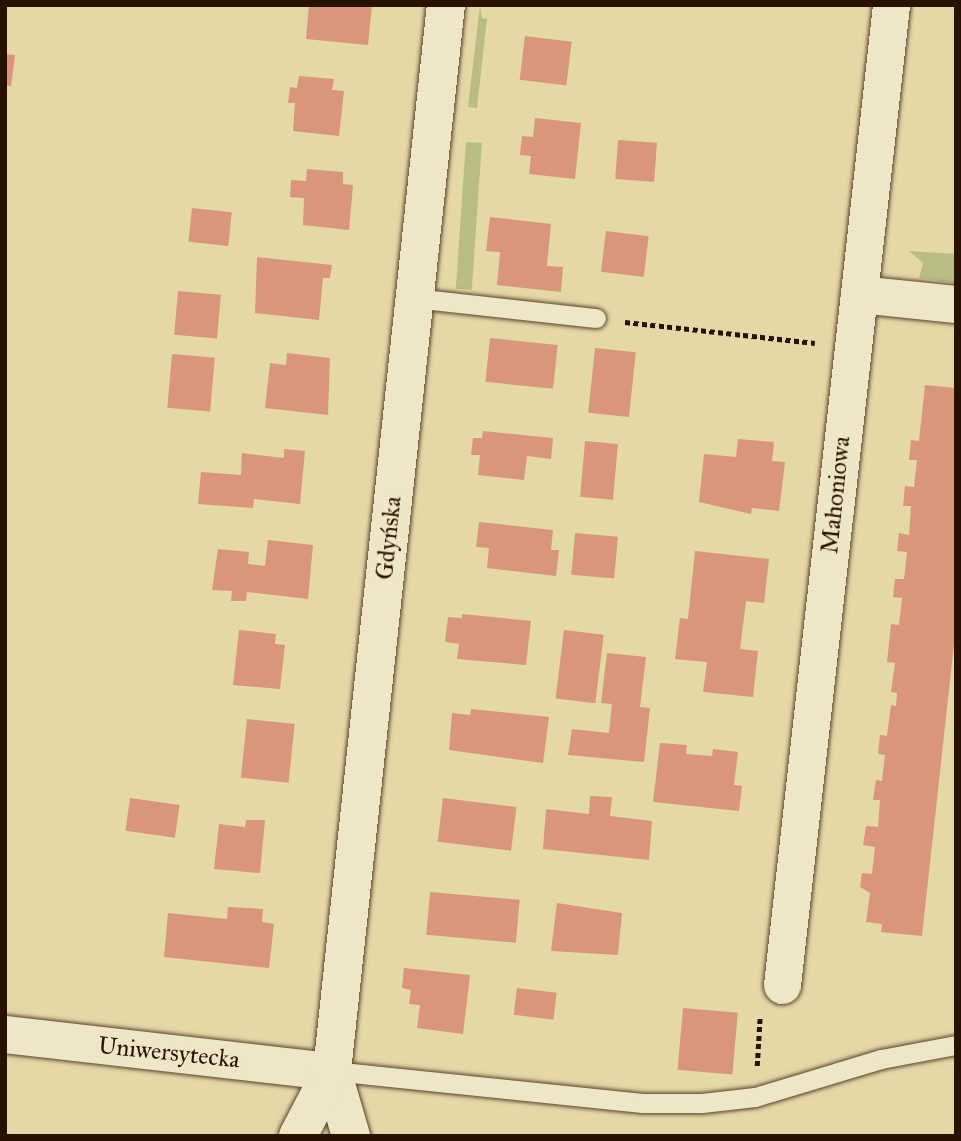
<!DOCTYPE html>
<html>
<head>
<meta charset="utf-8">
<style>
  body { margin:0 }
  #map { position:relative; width:961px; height:1141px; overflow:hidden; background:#e5d8a7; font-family:"IM FELL Great Primer",serif }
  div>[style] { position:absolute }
  .green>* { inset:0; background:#babd83; transform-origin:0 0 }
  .building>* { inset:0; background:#d99678; transform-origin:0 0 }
  .path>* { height:4.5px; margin-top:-2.25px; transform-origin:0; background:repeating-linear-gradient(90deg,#2a1200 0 5px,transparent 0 8.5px) }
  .roads { filter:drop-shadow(0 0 2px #59442a) drop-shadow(0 0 2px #59442a) }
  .lane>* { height:19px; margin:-9.5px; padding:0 9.5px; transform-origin:9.5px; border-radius:9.5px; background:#eee6c6 }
  .street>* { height:37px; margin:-18.5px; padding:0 18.5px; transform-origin:18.5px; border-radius:18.5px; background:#eee6c6 }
  .secondary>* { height:38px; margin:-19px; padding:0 19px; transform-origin:19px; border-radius:19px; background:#eee6c6 }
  span { translate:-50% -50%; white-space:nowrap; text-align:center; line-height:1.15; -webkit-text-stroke:7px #eee6c6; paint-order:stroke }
  .street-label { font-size:24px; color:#2a1200 }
  .frame { position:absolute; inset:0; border:7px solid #2a1200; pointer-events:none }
</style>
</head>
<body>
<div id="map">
  <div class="green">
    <i style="clip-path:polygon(480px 5px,482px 18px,487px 19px,477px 108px,468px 107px)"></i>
    <i style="left:466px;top:142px;width:16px;height:147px;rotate:4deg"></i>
    <i style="clip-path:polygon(909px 251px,956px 254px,956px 283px,919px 278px,923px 263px)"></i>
  </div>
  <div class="building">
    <i style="clip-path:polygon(309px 5px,372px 5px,368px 45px,306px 39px)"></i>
    <i style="left:525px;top:36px;width:47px;height:44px;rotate:7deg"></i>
    <i style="clip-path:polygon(5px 54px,15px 55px,11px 86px,5px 85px)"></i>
    <i style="clip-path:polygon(299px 76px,334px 79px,332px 90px,344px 91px,339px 136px,293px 131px,295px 103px,288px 103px,290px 87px,297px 88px)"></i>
    <i style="clip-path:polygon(535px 118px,581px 123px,575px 179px,529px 174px,531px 156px,520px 155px,522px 136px,533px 137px)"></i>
    <i style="left:618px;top:140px;width:39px;height:39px;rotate:4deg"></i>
    <i style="clip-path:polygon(307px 169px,343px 172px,343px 184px,353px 185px,349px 230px,303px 225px,304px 198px,290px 197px,291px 180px,306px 181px)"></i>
    <i style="left:192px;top:208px;width:40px;height:34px;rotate:6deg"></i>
    <i style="clip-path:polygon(490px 217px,551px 224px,547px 266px,563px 267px,561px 292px,497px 285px,500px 252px,486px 251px)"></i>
    <i style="left:606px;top:231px;width:43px;height:41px;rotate:7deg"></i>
    <i style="clip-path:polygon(257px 257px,332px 265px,330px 278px,323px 278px,319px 320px,255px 313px)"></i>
    <i style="left:178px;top:291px;width:43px;height:44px;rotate:5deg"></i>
    <i style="left:490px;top:338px;width:68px;height:44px;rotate:6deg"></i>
    <i style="left:595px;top:348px;width:41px;height:65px;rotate:6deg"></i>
    <i style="clip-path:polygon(287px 353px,330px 358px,328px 415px,265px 408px,270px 363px,286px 365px)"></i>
    <i style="left:172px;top:354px;width:43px;height:54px;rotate:5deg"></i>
    <i style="clip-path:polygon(925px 385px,956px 388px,956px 626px,922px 936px,881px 932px,882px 924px,866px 922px,870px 893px,860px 887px,862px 873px,872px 874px,875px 847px,863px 845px,866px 826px,878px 827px,880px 800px,873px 800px,876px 780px,882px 781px,885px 755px,878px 754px,880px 735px,887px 736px,891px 705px,896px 706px,897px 693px,891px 692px,895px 663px,887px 662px,891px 624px,899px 625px,902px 598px,893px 597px,895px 579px,904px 579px,907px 552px,897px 551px,899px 533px,909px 535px,911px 506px,903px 506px,905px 486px,914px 487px,917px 460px,909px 460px,911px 440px,919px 441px)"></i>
    <i style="clip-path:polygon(483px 431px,553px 438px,551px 459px,527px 456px,524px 480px,478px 475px,480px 455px,471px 455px,473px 438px,482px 438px)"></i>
    <i style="clip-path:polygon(738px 439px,774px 442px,772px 461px,785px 462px,779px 511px,752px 508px,751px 514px,699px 502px,704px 454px,736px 457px)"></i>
    <i style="left:585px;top:441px;width:33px;height:56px;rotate:5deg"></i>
    <i style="clip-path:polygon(284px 449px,305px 451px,300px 504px,254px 499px,253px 508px,198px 504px,201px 472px,241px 475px,242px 453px,284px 458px)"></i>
    <i style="clip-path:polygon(479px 522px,553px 530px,551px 550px,559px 550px,556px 576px,487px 568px,489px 548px,476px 547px)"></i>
    <i style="left:575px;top:533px;width:43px;height:42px;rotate:5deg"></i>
    <i style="clip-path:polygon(268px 540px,313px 545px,308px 599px,247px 592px,246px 601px,231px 601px,232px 591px,212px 590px,218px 549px,249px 552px,248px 564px,265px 566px)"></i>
    <i style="clip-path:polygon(695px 551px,769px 559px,764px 603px,746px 601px,740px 649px,758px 651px,753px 697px,703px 692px,707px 662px,675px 659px,680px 618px,688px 619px)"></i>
    <i style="clip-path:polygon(462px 614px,531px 621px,526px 665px,457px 659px,459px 644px,445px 642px,448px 617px,462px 618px)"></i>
    <i style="clip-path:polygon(239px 630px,276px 634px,275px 644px,285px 645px,280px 689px,233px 685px)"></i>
    <i style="left:564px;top:630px;width:40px;height:69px;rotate:7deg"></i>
    <i style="clip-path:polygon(607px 653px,646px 657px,640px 707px,650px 708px,644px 762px,568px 755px,572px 729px,609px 733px,612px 704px,601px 703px)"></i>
    <i style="clip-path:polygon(471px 709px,549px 717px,543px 763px,449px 750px,452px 713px,470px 715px)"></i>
    <i style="left:247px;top:719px;width:48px;height:59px;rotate:6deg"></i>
    <i style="clip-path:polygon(660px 743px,687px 745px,686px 754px,712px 756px,713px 749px,738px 752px,734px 785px,742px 786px,739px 811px,653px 802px)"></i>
    <i style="clip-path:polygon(590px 796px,612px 797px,610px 816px,652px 821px,649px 860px,543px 849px,546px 809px,589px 814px)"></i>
    <i style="left:130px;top:798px;width:50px;height:33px;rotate:8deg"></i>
    <i style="left:443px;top:798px;width:74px;height:44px;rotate:7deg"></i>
    <i style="clip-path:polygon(246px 820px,265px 820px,260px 873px,214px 869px,219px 824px,245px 827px)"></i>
    <i style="left:430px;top:892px;width:90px;height:43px;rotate:5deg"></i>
    <i style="clip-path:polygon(557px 903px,622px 913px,618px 955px,551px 951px)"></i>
    <i style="clip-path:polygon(228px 907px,263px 909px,262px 922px,274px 924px,269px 968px,164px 957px,168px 913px,227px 919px)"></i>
    <i style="clip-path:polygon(404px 968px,470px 975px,463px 1034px,417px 1028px,420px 1005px,409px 1004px,411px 990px,402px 988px)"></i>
    <i style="left:517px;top:988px;width:40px;height:27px;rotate:7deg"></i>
    <i style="left:683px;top:1008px;width:55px;height:62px;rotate:5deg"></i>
  </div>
  <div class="path">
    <i style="left:625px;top:322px;width:191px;rotate:6.3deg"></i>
    <i style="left:757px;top:1066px;width:50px;rotate:-86.6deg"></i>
  </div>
  <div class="roads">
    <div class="lane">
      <i style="left:414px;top:298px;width:183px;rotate:6.3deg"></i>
      <i style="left:332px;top:1071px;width:312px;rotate:5.9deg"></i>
      <i style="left:642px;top:1103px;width:60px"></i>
      <i style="left:702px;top:1103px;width:53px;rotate:-6.5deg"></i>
      <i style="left:755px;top:1097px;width:132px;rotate:-16.8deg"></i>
      <i style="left:881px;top:1059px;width:76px;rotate:-10.6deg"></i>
    </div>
    <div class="street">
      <i style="left:859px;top:294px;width:98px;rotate:5.9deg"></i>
      <i style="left:782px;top:985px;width:986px;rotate:-83.65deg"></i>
      <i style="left:5px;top:1034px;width:329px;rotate:6.5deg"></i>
    </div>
    <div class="secondary">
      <i style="left:332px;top:1071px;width:68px;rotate:73.7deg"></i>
      <i style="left:298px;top:1136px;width:73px;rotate:-62.4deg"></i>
      <i style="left:332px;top:1071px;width:1072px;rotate:-83.9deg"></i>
    </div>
  </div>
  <div class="street-label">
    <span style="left:836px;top:495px;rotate:-84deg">Mahoniowa</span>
    <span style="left:389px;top:538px;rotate:-84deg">Gdyńska</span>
    <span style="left:169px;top:1053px;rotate:6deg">Uniwersytecka</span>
  </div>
  <div class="frame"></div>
</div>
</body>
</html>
